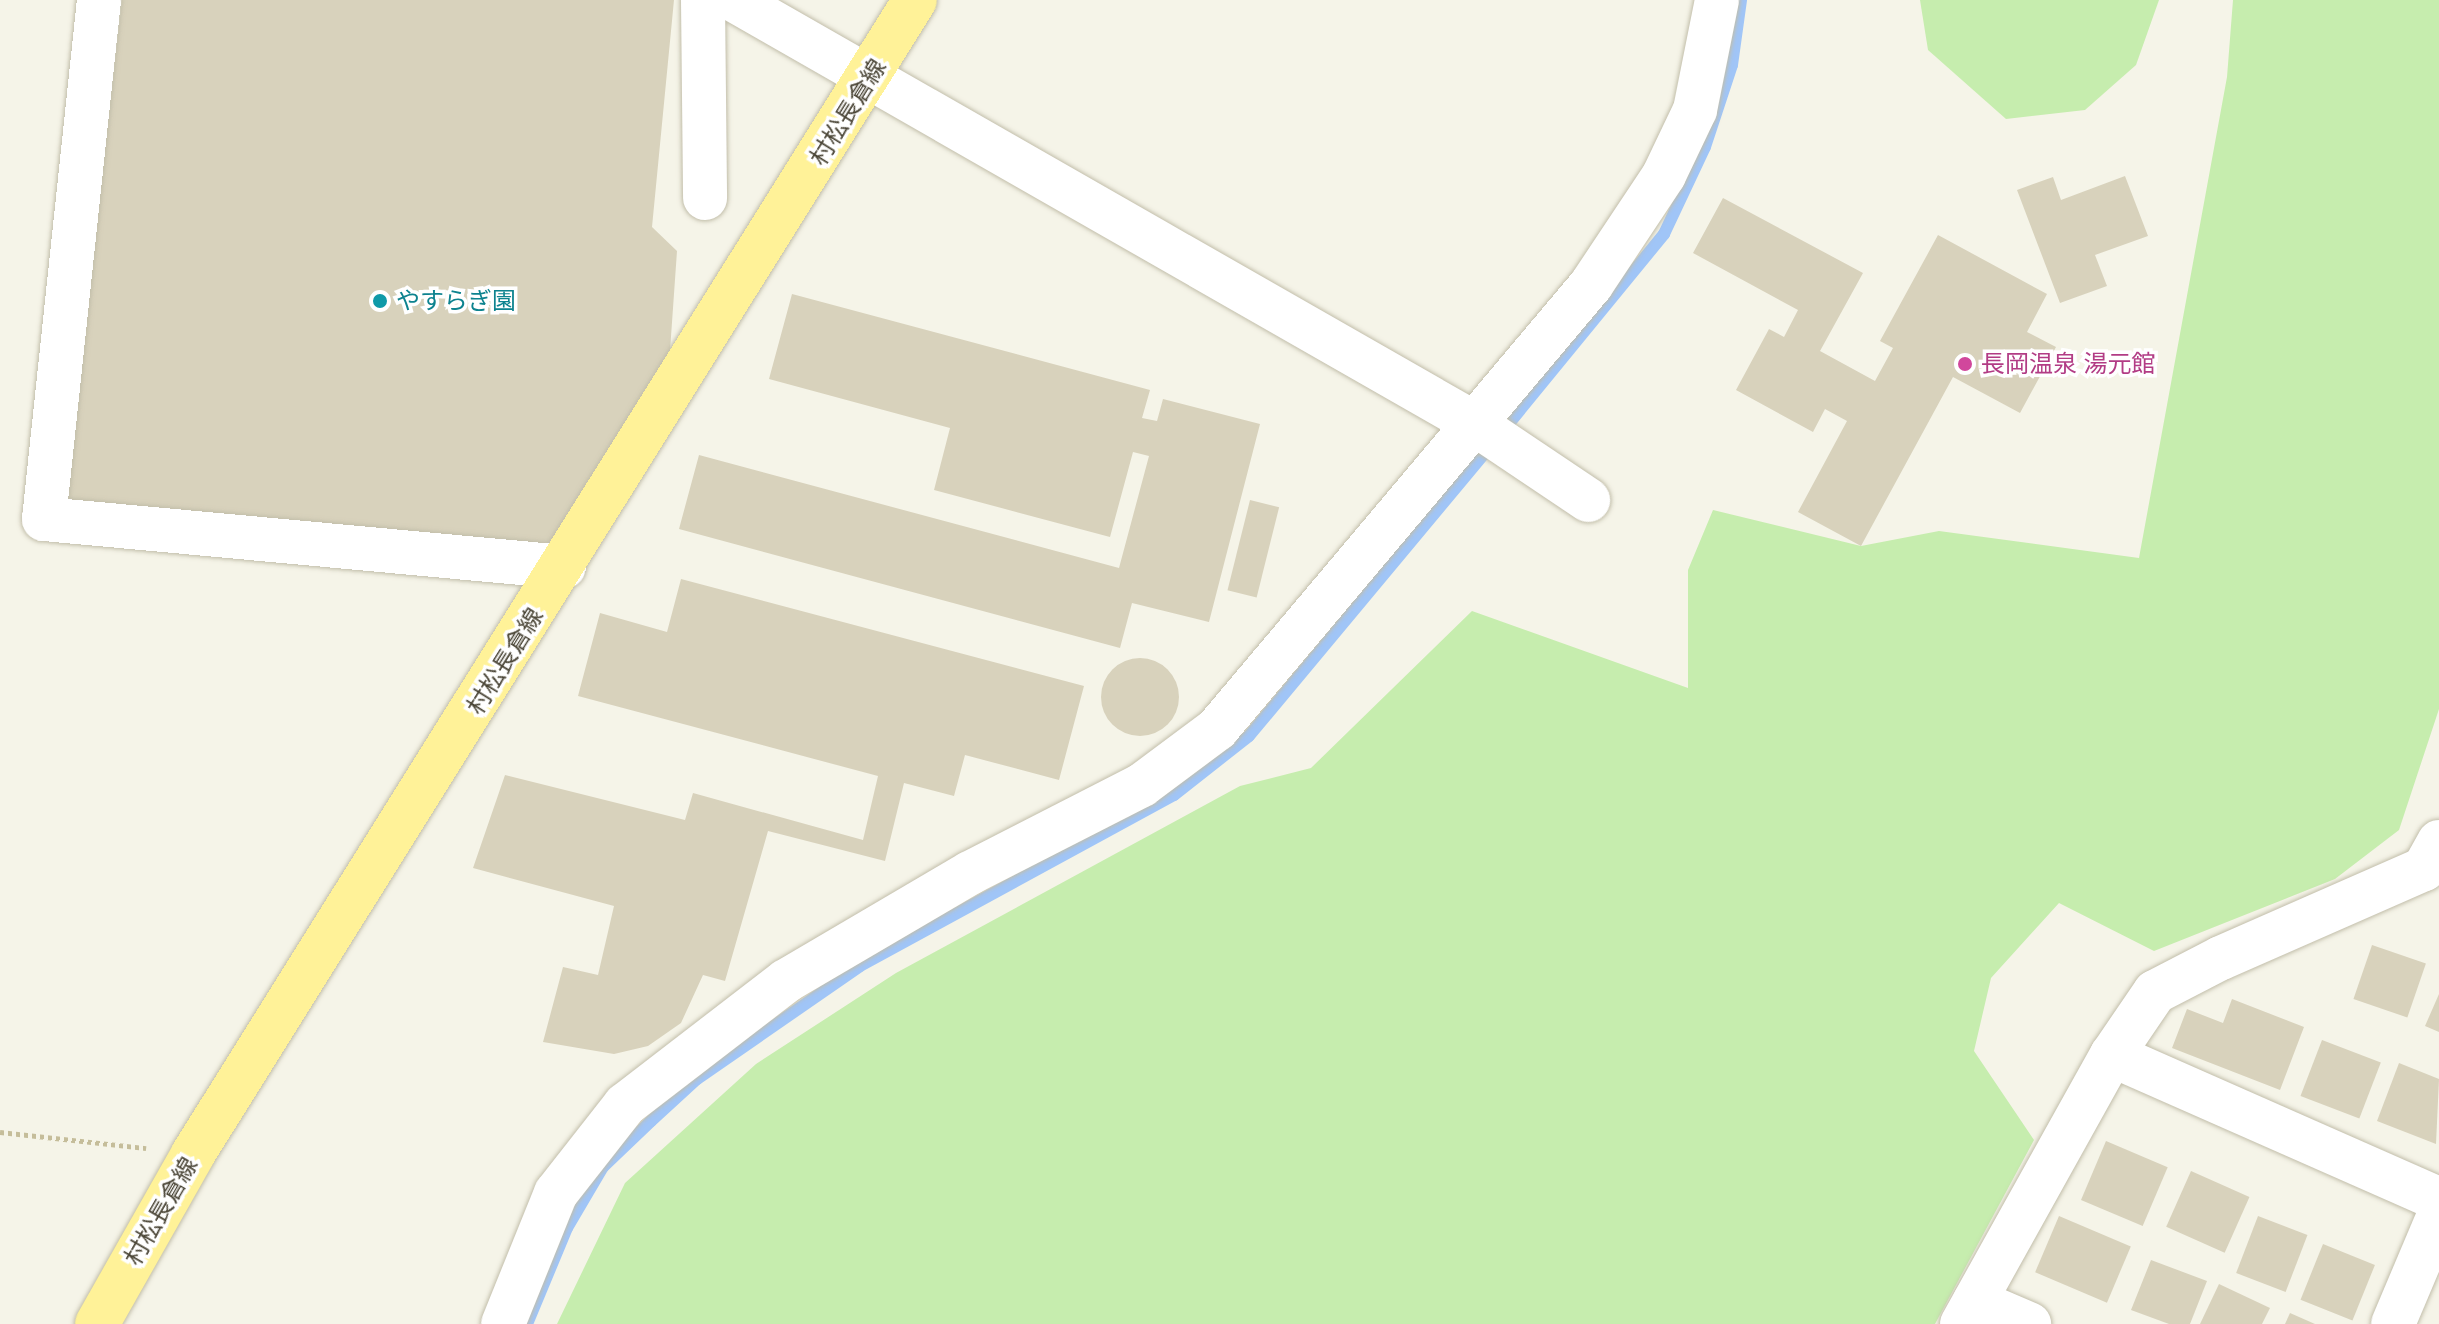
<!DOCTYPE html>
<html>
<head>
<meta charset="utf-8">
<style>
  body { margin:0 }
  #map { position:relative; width:2439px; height:1324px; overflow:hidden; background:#f5f4e8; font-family:Quicksand,"Noto Sans JP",sans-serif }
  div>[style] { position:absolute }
  .green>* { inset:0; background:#c6edae }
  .stream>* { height:12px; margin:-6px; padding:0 6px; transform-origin:6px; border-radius:6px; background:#a0c5f7 }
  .building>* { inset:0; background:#d8d2bc; transform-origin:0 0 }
  .round { border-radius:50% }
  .path>* { height:5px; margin-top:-2.5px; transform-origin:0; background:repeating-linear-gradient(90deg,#c5bd9a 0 4px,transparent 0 8px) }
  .roads { filter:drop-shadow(0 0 2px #c2beaa) drop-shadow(0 0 2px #c2beaa) }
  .minor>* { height:44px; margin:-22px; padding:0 22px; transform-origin:22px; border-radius:22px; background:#fff }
  .major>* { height:44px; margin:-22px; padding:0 22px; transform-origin:22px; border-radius:22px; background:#fff298 }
  .dots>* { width:22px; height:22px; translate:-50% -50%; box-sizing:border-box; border:4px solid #fff; border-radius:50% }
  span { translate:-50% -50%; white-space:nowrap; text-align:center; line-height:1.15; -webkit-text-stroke:7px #fff; paint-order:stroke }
  .street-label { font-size:24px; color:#4a4536 }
  .culture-label { font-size:24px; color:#0d838f }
  .left { translate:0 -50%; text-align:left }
  .hotel-label { font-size:24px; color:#b23c85 }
</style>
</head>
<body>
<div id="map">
  <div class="green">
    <i style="clip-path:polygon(1920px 0,2159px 0,2136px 65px,2085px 110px,2006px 119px,1928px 50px)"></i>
    <i style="clip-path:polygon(2233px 0,2439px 0,2439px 709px,2399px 830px,2335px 879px,2154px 951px,2059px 903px,1991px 978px,1974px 1051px,2034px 1140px,1935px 1324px,557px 1324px,625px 1183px,756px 1064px,896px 973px,1240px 786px,1311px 768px,1472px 611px,1688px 688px,1688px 570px,1713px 510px,1861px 546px,1939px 531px,2139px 558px,2227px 77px)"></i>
  </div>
  <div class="stream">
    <i style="left:1502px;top:432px;width:256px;rotate:-50.7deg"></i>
    <i style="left:1664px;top:234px;width:96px;rotate:-64.8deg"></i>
    <i style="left:1705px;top:147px;width:86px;rotate:-71.8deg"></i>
    <i style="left:1732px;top:65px;width:66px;rotate:-82.1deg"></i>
    <i style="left:527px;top:1324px;width:104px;rotate:-67.4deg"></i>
    <i style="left:567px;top:1228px;width:71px;rotate:-59.5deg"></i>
    <i style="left:603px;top:1167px;width:66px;rotate:-43.8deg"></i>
    <i style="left:651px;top:1121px;width:62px;rotate:-42.4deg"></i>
    <i style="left:697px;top:1079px;width:198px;rotate:-34.7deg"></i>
    <i style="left:860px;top:966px;width:358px;rotate:-28.6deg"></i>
    <i style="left:1174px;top:795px;width:95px;rotate:-38.2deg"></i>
    <i style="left:1249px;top:736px;width:378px;rotate:-50.2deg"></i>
  </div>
  <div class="building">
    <i style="clip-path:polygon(122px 0,674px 0,652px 227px,677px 251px,670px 351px,550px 550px,64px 502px)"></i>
    <i style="clip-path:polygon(2125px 176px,2148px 236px,2095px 255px,2107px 286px,2060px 303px,2017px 190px,2053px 177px,2061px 200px)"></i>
    <i style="clip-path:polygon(1723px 198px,1863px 273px,1820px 351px,1875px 381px,1893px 348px,1880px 341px,1938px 235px,2047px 294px,2027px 332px,2056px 347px,2020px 413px,1953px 377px,1861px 546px,1798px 512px,1847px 421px,1825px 409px,1813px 432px,1736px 390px,1769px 329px,1784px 337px,1798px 310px,1693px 253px)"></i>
    <i style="clip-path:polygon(792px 294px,1150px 390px,1142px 418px,1157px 421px,1163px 399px,1260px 424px,1209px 622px,1132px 603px,1120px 648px,679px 529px,699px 455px,1119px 568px,1149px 456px,1133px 452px,1110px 537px,934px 490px,950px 428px,769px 379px)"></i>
    <i style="left:1250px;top:500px;width:30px;height:93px;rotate:14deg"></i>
    <i style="clip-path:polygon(681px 579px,1084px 686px,1059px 780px,965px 755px,954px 796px,904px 783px,885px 861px,768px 831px,725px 981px,703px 975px,681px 1023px,648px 1046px,614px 1054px,543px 1042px,563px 967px,598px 975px,614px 906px,473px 868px,505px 775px,685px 820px,693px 793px,863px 840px,878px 776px,578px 696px,600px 613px,667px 632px)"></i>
    <i class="round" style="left:1101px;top:658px;width:78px;height:78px"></i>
    <i style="left:2372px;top:945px;width:57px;height:57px;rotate:19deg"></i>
    <i style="clip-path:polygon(2439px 994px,2439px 1032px,2425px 1026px)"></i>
    <i style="clip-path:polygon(2232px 999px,2304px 1027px,2280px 1090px,2172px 1048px,2187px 1009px,2223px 1023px)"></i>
    <i style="left:2322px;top:1040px;width:63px;height:60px;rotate:21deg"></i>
    <i style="clip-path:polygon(2399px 1063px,2439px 1079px,2436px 1144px,2377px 1121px)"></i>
    <i style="left:2106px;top:1141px;width:67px;height:64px;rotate:23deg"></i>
    <i style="left:2191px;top:1171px;width:64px;height:61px;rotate:24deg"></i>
    <i style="left:2059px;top:1216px;width:78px;height:61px;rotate:23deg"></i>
    <i style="left:2258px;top:1216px;width:53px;height:61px;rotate:21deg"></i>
    <i style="left:2323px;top:1244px;width:56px;height:60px;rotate:22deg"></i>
    <i style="clip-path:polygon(2151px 1260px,2207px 1281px,2190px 1324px,2169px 1324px,2131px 1310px)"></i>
    <i style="clip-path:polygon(2219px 1284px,2270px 1308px,2262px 1324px,2200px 1324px)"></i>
    <i style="clip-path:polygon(2290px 1313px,2315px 1324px,2285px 1324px)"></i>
  </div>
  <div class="path">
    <i style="left:0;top:1132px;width:147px;rotate:6.3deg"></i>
  </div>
  <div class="roads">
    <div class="minor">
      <i style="left:99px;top:0;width:522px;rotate:96.05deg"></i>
      <i style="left:44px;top:519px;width:522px;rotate:5.27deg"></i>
      <i style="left:703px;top:0;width:198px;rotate:89.4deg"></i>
      <i style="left:734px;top:0;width:850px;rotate:29.76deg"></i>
      <i style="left:1472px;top:422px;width:140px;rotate:33.9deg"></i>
      <i style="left:2112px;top:1055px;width:357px;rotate:23.8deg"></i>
      <i style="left:1975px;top:1301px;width:59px;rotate:23.1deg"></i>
      <i style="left:503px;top:1324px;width:141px;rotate:-68deg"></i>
      <i style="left:556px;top:1193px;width:112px;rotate:-51.9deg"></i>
      <i style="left:625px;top:1105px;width:203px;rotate:-37.6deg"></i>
      <i style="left:786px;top:981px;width:213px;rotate:-30.4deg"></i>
      <i style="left:970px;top:873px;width:193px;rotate:-27.1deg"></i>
      <i style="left:1142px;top:785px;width:94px;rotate:-36.7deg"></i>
      <i style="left:1217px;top:729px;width:581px;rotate:-49.89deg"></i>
      <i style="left:1591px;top:285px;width:132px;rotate:-56.4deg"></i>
      <i style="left:1664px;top:175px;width:72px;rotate:-64.5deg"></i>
      <i style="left:1695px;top:110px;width:112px;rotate:-78.7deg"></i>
      <i style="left:1962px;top:1324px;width:308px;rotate:-60.9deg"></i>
      <i style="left:2112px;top:1055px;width:76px;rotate:-55.7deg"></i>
      <i style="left:2155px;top:992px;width:74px;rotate:-27.3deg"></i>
      <i style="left:2221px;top:958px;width:222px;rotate:-23.7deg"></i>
      <i style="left:2424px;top:869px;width:31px;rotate:-61deg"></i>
      <i style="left:2393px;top:1324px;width:118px;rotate:-67.1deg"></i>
    </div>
    <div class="major">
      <i style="left:97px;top:1324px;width:195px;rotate:-60.5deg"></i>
      <i style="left:193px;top:1154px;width:1361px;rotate:-57.97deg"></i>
    </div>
  </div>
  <div class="dots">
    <i style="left:380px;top:301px;background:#0f9aa8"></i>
    <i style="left:1965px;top:364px;background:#d1479c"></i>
  </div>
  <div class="street-label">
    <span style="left:848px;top:112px;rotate:-58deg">村松長倉線</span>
    <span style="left:505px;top:661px;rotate:-58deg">村松長倉線</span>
    <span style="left:161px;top:1211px;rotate:-60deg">村松長倉線</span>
  </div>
  <div class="culture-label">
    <span class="left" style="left:396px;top:301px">やすらぎ園</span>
  </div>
  <div class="hotel-label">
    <span class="left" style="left:1981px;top:364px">長岡温泉 湯元館</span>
  </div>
</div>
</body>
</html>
